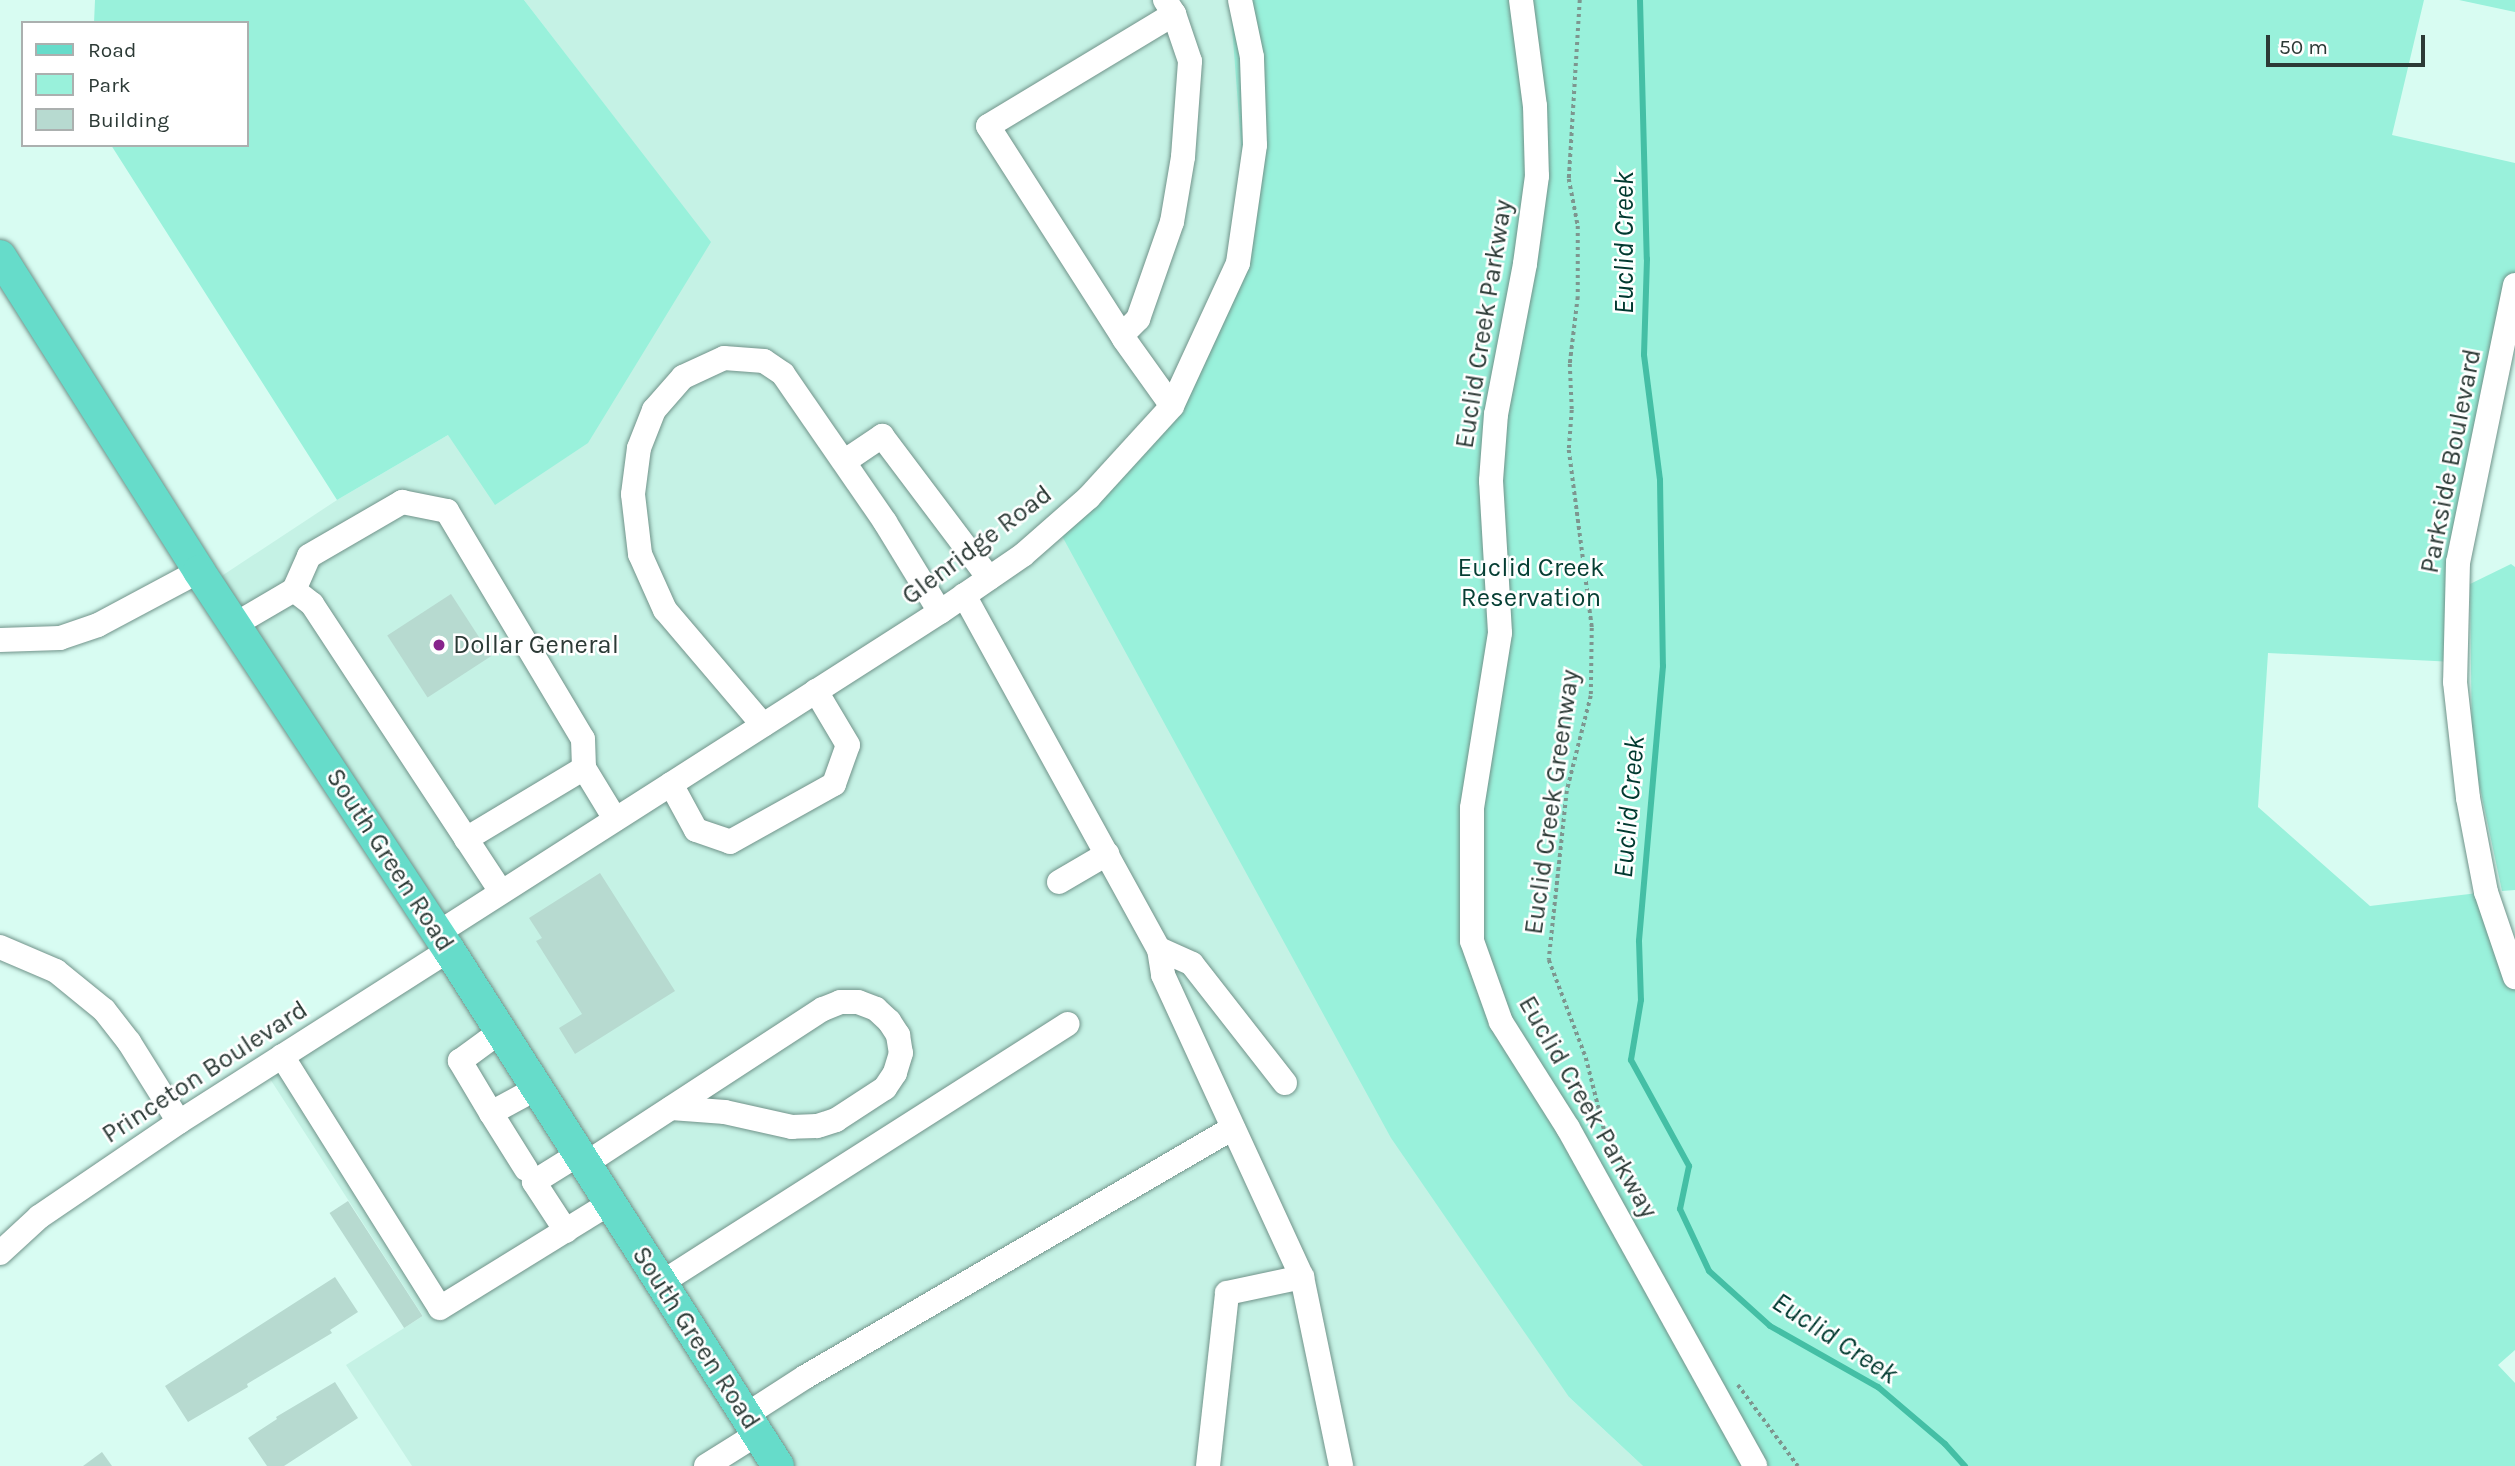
<!DOCTYPE html>
<html>
<head>
<meta charset="utf-8">
<style>
  body { margin:0 }
  #map { position:relative; width:2515px; height:1466px; overflow:hidden; background:#d8fcf2; font-family:Karla,sans-serif }
  div>[style] { position:absolute }
  .built>* { inset:0; background:#c5f2e5 }
  .green>* { inset:0; background:#99f1db }
  .stream>* { height:6px; margin:-3px; padding:0 3px; transform-origin:3px; border-radius:3px; background:#44bfa5 }
  .building>* { inset:0; background:#b7dad0; transform-origin:0 0 }
  .path>* { height:3.5px; margin-top:-1.75px; transform-origin:0; background:repeating-linear-gradient(90deg,#7d968f 0 3.5px,transparent 0 7px) }
  .roads { filter:drop-shadow(0 0 2px #71938a) drop-shadow(0 0 2px #71938a) }
  .minor>* { height:24px; margin:-12px; padding:0 12px; transform-origin:12px; border-radius:12px; background:#fff }
  .major>* { height:32px; margin:-16px; padding:0 16px; transform-origin:16px; border-radius:16px; background:#66dcca }
  .dots>* { width:19px; height:19px; translate:-50% -50%; box-sizing:border-box; border:4px solid #fff; border-radius:50% }
  span { translate:-50% -50%; white-space:nowrap; text-align:center; line-height:1.15; -webkit-text-stroke:5px #fff; paint-order:stroke }
  .street-label { font-size:26px; color:#2c3a36 }
  .park-label { font-size:26px; color:#053e33 }
  .poi-label { font-size:26px; color:#2c3a36 }
  .left { translate:0 -50%; text-align:left }
  .water-label { font-size:28px; color:#00392f; font-style:italic }
  .legend { position:absolute; left:21px; top:21px; width:228px; height:126px; box-sizing:border-box; background:#fff; border:2px solid #abb0af; margin:0; padding:9px 12px; list-style:none; font-size:21px; color:#2c3a36 }
  .legend li { display:flex; align-items:center; gap:14px; height:35px }
  .legend b { width:35px; border:2px solid #abb0af }
  .scale { position:absolute; left:2266px; top:35px; width:159px; height:32px; box-sizing:border-box; border:4px solid #2c3a36; border-top:0; padding-left:9px; font-size:21px; line-height:24px; white-space:nowrap; color:#2c3a36; -webkit-text-stroke:5px #fff; paint-order:stroke }
</style>
</head>
<body>
<div id="map">
  <div class="built">
    <i style="clip-path:polygon(524px 0,1240px 0,1569px 1397px,1643px 1466px,412px 1466px,346px 1365px,423px 1316px,263px 1068px,449px 949px,208px 585px,337px 500px,448px 435px,710px 242px)"></i>
  </div>
  <div class="green">
    <i style="clip-path:polygon(95px 0,524px 0,711px 242px,588px 443px,495px 505px,448px 435px,337px 500px,111px 145px,247px 145px,247px 23px,94px 23px)"></i>
    <i style="clip-path:polygon(1230px 0,2424px 0,2392px 135px,2515px 163px,2515px 285px,2458px 562px,2455px 662px,2268px 653px,2258px 807px,2370px 906px,2486px 892px,2515px 977px,2515px 1350px,2498px 1365px,2515px 1383px,2515px 1466px,1643px 1466px,1569px 1397px,1391px 1138px,1056px 525px,1172px 406px,1246px 209px)"></i>
    <i style="clip-path:polygon(2459px 0,2515px 0,2515px 12px)"></i>
    <i style="clip-path:polygon(2511px 564px,2515px 567px,2515px 890px,2502px 891px,2472px 750px,2470px 584px)"></i>
  </div>
  <div class="stream">
    <i style="left:1640px;top:0;width:259px;rotate:88.5deg"></i>
    <i style="left:1647px;top:259px;width:96px;rotate:91.8deg"></i>
    <i style="left:1644px;top:355px;width:126px;rotate:82.7deg"></i>
    <i style="left:1660px;top:480px;width:186px;rotate:89.1deg"></i>
    <i style="left:1663px;top:666px;width:276px;rotate:95deg"></i>
    <i style="left:1639px;top:941px;width:59px;rotate:88.1deg"></i>
    <i style="left:1641px;top:1000px;width:61px;rotate:99.5deg"></i>
    <i style="left:1631px;top:1060px;width:121px;rotate:61.3deg"></i>
    <i style="left:1689px;top:1166px;width:44px;rotate:101.8deg"></i>
    <i style="left:1680px;top:1209px;width:68px;rotate:64.9deg"></i>
    <i style="left:1709px;top:1271px;width:82px;rotate:42deg"></i>
    <i style="left:1770px;top:1326px;width:124px;rotate:29.5deg"></i>
    <i style="left:1878px;top:1387px;width:88px;rotate:40.4deg"></i>
    <i style="left:1945px;top:1444px;width:30px;rotate:48deg"></i>
  </div>
  <div class="building">
    <i style="left:451px;top:594px;width:74px;height:76px;rotate:57deg"></i>
    <i style="clip-path:polygon(600px 873px,675px 991px,575px 1054px,559px 1028px,582px 1014px,536px 941px,542px 938px,529px 918px)"></i>
    <i style="left:348px;top:1201px;width:137px;height:22px;rotate:57deg"></i>
    <i style="clip-path:polygon(335px 1277px,358px 1312px,330px 1330px,332px 1333px,247px 1384px,248px 1387px,188px 1422px,165px 1386px)"></i>
    <i style="clip-path:polygon(335px 1382px,358px 1418px,284px 1466px,267px 1466px,248px 1438px,277px 1419px,276px 1417px)"></i>
    <i style="clip-path:polygon(102px 1452px,112px 1466px,83px 1466px)"></i>
  </div>
  <div class="path">
    <i style="left:1580px;top:0;width:179px;rotate:93.5deg"></i>
    <i style="left:1569px;top:179px;width:48px;rotate:79.2deg"></i>
    <i style="left:1578px;top:226px;width:71px;rotate:90deg"></i>
    <i style="left:1578px;top:297px;width:67px;rotate:96.8deg"></i>
    <i style="left:1570px;top:364px;width:46px;rotate:87.5deg"></i>
    <i style="left:1572px;top:410px;width:40px;rotate:94.3deg"></i>
    <i style="left:1569px;top:450px;width:179px;rotate:82.6deg"></i>
    <i style="left:1592px;top:628px;width:68px;rotate:90.8deg"></i>
    <i style="left:1591px;top:696px;width:98px;rotate:104.2deg"></i>
    <i style="left:1567px;top:791px;width:170px;rotate:96.1deg"></i>
    <i style="left:1549px;top:960px;width:105px;rotate:69.3deg"></i>
    <i style="left:1586px;top:1058px;width:98px;rotate:75.8deg"></i>
    <i style="left:1738px;top:1385px;width:101px;rotate:53.5deg"></i>
  </div>
  <div class="roads">
    <div class="minor">
      <i style="left:1165px;top:0;width:17px;rotate:57deg"></i>
      <i style="left:1174px;top:14px;width:217px;rotate:148.9deg"></i>
      <i style="left:988px;top:126px;width:253px;rotate:57.4deg"></i>
      <i style="left:1124px;top:339px;width:82px;rotate:54.4deg"></i>
      <i style="left:1521px;top:0;width:107px;rotate:82.5deg"></i>
      <i style="left:1535px;top:106px;width:70px;rotate:88.4deg"></i>
      <i style="left:1537px;top:176px;width:89px;rotate:97.8deg"></i>
      <i style="left:1525px;top:264px;width:153px;rotate:100.9deg"></i>
      <i style="left:1496px;top:414px;width:67px;rotate:94.3deg"></i>
      <i style="left:1491px;top:481px;width:152px;rotate:86.6deg"></i>
      <i style="left:1500px;top:633px;width:177px;rotate:99.1deg"></i>
      <i style="left:1472px;top:808px;width:133px;rotate:90deg"></i>
      <i style="left:1472px;top:941px;width:86px;rotate:70.3deg"></i>
      <i style="left:1501px;top:1022px;width:125px;rotate:57.7deg"></i>
      <i style="left:1568px;top:1128px;width:386px;rotate:61deg"></i>
      <i style="left:2515px;top:285px;width:283px;rotate:101.6deg"></i>
      <i style="left:2458px;top:562px;width:120px;rotate:91.4deg"></i>
      <i style="left:2455px;top:682px;width:117px;rotate:83.6deg"></i>
      <i style="left:2468px;top:798px;width:96px;rotate:79.2deg"></i>
      <i style="left:2486px;top:892px;width:90px;rotate:71.2deg"></i>
      <i style="left:1122px;top:335px;width:23px;rotate:-45deg"></i>
      <i style="left:1138px;top:319px;width:103px;rotate:-70.7deg"></i>
      <i style="left:1172px;top:222px;width:66px;rotate:-80.4deg"></i>
      <i style="left:1183px;top:157px;width:96px;rotate:-85.8deg"></i>
      <i style="left:1190px;top:61px;width:50px;rotate:-108.8deg"></i>
      <i style="left:845px;top:461px;width:45px;rotate:-34deg"></i>
      <i style="left:882px;top:436px;width:178px;rotate:53deg"></i>
      <i style="left:294px;top:590px;width:37px;rotate:-66deg"></i>
      <i style="left:309px;top:556px;width:108px;rotate:-30.1deg"></i>
      <i style="left:402px;top:502px;width:46px;rotate:11.3deg"></i>
      <i style="left:447px;top:511px;width:265px;rotate:59.2deg"></i>
      <i style="left:583px;top:739px;width:29px;rotate:88deg"></i>
      <i style="left:964px;top:595px;width:404px;rotate:61.2deg"></i>
      <i style="left:1159px;top:949px;width:26px;rotate:81deg"></i>
      <i style="left:1163px;top:975px;width:332px;rotate:65.3deg"></i>
      <i style="left:1302px;top:1277px;width:193px;rotate:78.3deg"></i>
      <i style="left:234px;top:625px;width:69px;rotate:-30.3deg"></i>
      <i style="left:294px;top:590px;width:23px;rotate:38deg"></i>
      <i style="left:312px;top:604px;width:344px;rotate:56.7deg"></i>
      <i style="left:0;top:640px;width:60px;rotate:-1.9deg"></i>
      <i style="left:60px;top:638px;width:40px;rotate:-18.9deg"></i>
      <i style="left:98px;top:625px;width:115px;rotate:-28.1deg"></i>
      <i style="left:763px;top:725px;width:151px;rotate:-130.4deg"></i>
      <i style="left:665px;top:610px;width:61px;rotate:-114.1deg"></i>
      <i style="left:640px;top:554px;width:60px;rotate:-96.7deg"></i>
      <i style="left:633px;top:494px;width:46px;rotate:-82.6deg"></i>
      <i style="left:639px;top:448px;width:41px;rotate:-68.5deg"></i>
      <i style="left:654px;top:410px;width:44px;rotate:-48.7deg"></i>
      <i style="left:683px;top:377px;width:45px;rotate:-24.9deg"></i>
      <i style="left:724px;top:358px;width:40px;rotate:4.3deg"></i>
      <i style="left:764px;top:361px;width:23px;rotate:34deg"></i>
      <i style="left:783px;top:374px;width:180px;rotate:55.4deg"></i>
      <i style="left:885px;top:522px;width:105px;rotate:58.6deg"></i>
      <i style="left:671px;top:784px;width:52px;rotate:61.5deg"></i>
      <i style="left:696px;top:830px;width:36px;rotate:19deg"></i>
      <i style="left:730px;top:842px;width:119px;rotate:-29.1deg"></i>
      <i style="left:834px;top:784px;width:41px;rotate:-70.3deg"></i>
      <i style="left:848px;top:745px;width:63px;rotate:-120.7deg"></i>
      <i style="left:466px;top:839px;width:138px;rotate:-31deg"></i>
      <i style="left:584px;top:768px;width:60px;rotate:58.7deg"></i>
      <i style="left:1059px;top:882px;width:56px;rotate:-30.3deg"></i>
      <i style="left:438px;top:933px;width:596px;rotate:-32.6deg"></i>
      <i style="left:940px;top:612px;width:101px;rotate:-34.5deg"></i>
      <i style="left:1023px;top:555px;width:88px;rotate:-41.3deg"></i>
      <i style="left:1089px;top:497px;width:123px;rotate:-47.6deg"></i>
      <i style="left:1172px;top:406px;width:157px;rotate:-65.2deg"></i>
      <i style="left:1238px;top:263px;width:119px;rotate:-81.8deg"></i>
      <i style="left:1255px;top:145px;width:88px;rotate:-92deg"></i>
      <i style="left:1252px;top:57px;width:58px;rotate:-101.9deg"></i>
      <i style="left:0;top:947px;width:61px;rotate:23.2deg"></i>
      <i style="left:56px;top:971px;width:62px;rotate:39.1deg"></i>
      <i style="left:104px;top:1010px;width:41px;rotate:52deg"></i>
      <i style="left:129px;top:1042px;width:94px;rotate:58deg"></i>
      <i style="left:1159px;top:949px;width:36px;rotate:24deg"></i>
      <i style="left:1192px;top:964px;width:151px;rotate:52deg"></i>
      <i style="left:282px;top:1056px;width:297px;rotate:57.9deg"></i>
      <i style="left:440px;top:1308px;width:200px;rotate:-31.7deg"></i>
      <i style="left:491px;top:1113px;width:61px;rotate:-120.8deg"></i>
      <i style="left:460px;top:1061px;width:51px;rotate:-36.2deg"></i>
      <i style="left:585px;top:1164px;width:284px;rotate:-33.1deg"></i>
      <i style="left:823px;top:1009px;width:18px;rotate:-22deg"></i>
      <i style="left:840px;top:1002px;width:18px"></i>
      <i style="left:858px;top:1002px;width:19px;rotate:21deg"></i>
      <i style="left:876px;top:1009px;width:18px;rotate:43deg"></i>
      <i style="left:889px;top:1021px;width:17px;rotate:57deg"></i>
      <i style="left:898px;top:1035px;width:18px;rotate:81deg"></i>
      <i style="left:901px;top:1053px;width:21px;rotate:107deg"></i>
      <i style="left:895px;top:1073px;width:18px;rotate:124deg"></i>
      <i style="left:885px;top:1088px;width:59px;rotate:146.9deg"></i>
      <i style="left:836px;top:1120px;width:20px;rotate:162deg"></i>
      <i style="left:817px;top:1126px;width:25px;rotate:178deg"></i>
      <i style="left:792px;top:1127px;width:69px;rotate:-167.4deg"></i>
      <i style="left:725px;top:1112px;width:54px;rotate:-175.8deg"></i>
      <i style="left:526px;top:1169px;width:66px;rotate:-122deg"></i>
      <i style="left:491px;top:1113px;width:52px;rotate:-28.5deg"></i>
      <i style="left:566px;top:1231px;width:59px;rotate:-123.1deg"></i>
      <i style="left:534px;top:1182px;width:53px;rotate:-31.9deg"></i>
      <i style="left:0;top:1253px;width:53px;rotate:-42.7deg"></i>
      <i style="left:39px;top:1217px;width:169px;rotate:-34.2deg"></i>
      <i style="left:179px;top:1122px;width:320px;rotate:-32.5deg"></i>
      <i style="left:661px;top:1283px;width:482px;rotate:-32.5deg"></i>
      <i style="left:746px;top:1415px;width:70px;rotate:-32.8deg"></i>
      <i style="left:805px;top:1377px;width:495px;rotate:-30.2deg"></i>
      <i style="left:706px;top:1466px;width:60px;rotate:-32.1deg"></i>
      <i style="left:1208px;top:1466px;width:174px;rotate:-83.7deg"></i>
      <i style="left:1227px;top:1293px;width:77px;rotate:-12deg"></i>
    </div>
    <div class="major">
      <i style="left:0;top:256px;width:373px;rotate:57.7deg"></i>
      <i style="left:199px;top:571px;width:454px;rotate:56.6deg"></i>
      <i style="left:449px;top:950px;width:612px;rotate:57.48deg"></i>
    </div>
  </div>
  <div class="dots">
    <i style="left:439px;top:645px;background:#88248c"></i>
  </div>
  <div class="street-label">
    <span style="left:1484px;top:324px;rotate:-81deg">Euclid Creek Parkway</span>
    <span style="left:2451px;top:461px;rotate:-79deg">Parkside Boulevard</span>
    <span style="left:977px;top:545px;rotate:-37deg">Glenridge Road</span>
    <span style="left:1552px;top:802px;rotate:-82deg">Euclid Creek Greenway</span>
    <span style="left:390px;top:860px;rotate:57deg">South Green Road</span>
    <span style="left:205px;top:1072px;rotate:-33deg">Princeton Boulevard</span>
    <span style="left:1588px;top:1107px;rotate:60deg">Euclid Creek Parkway</span>
    <span style="left:696px;top:1338px;rotate:57deg">South Green Road</span>
  </div>
  <div class="park-label">
    <span style="left:1531px;top:583px">Euclid Creek<br>Reservation</span>
  </div>
  <div class="poi-label">
    <span class="left" style="left:453px;top:645px">Dollar General</span>
  </div>
  <div class="water-label">
    <span style="left:1624px;top:243px;rotate:-90deg">Euclid Creek</span>
    <span style="left:1629px;top:807px;rotate:-85deg">Euclid Creek</span>
    <span style="left:1835px;top:1338px;rotate:33deg">Euclid Creek</span>
  </div>
  <ul class="legend">
  <li><b style="height:9px;background:#66dcca"></b>Road</li>
  <li><b style="height:19px;background:#99f1db"></b>Park</li>
  <li><b style="height:19px;background:#b7dad0"></b>Building</li>
  </ul>
  <div class="scale">50 m</div>
</div>
</body>
</html>
